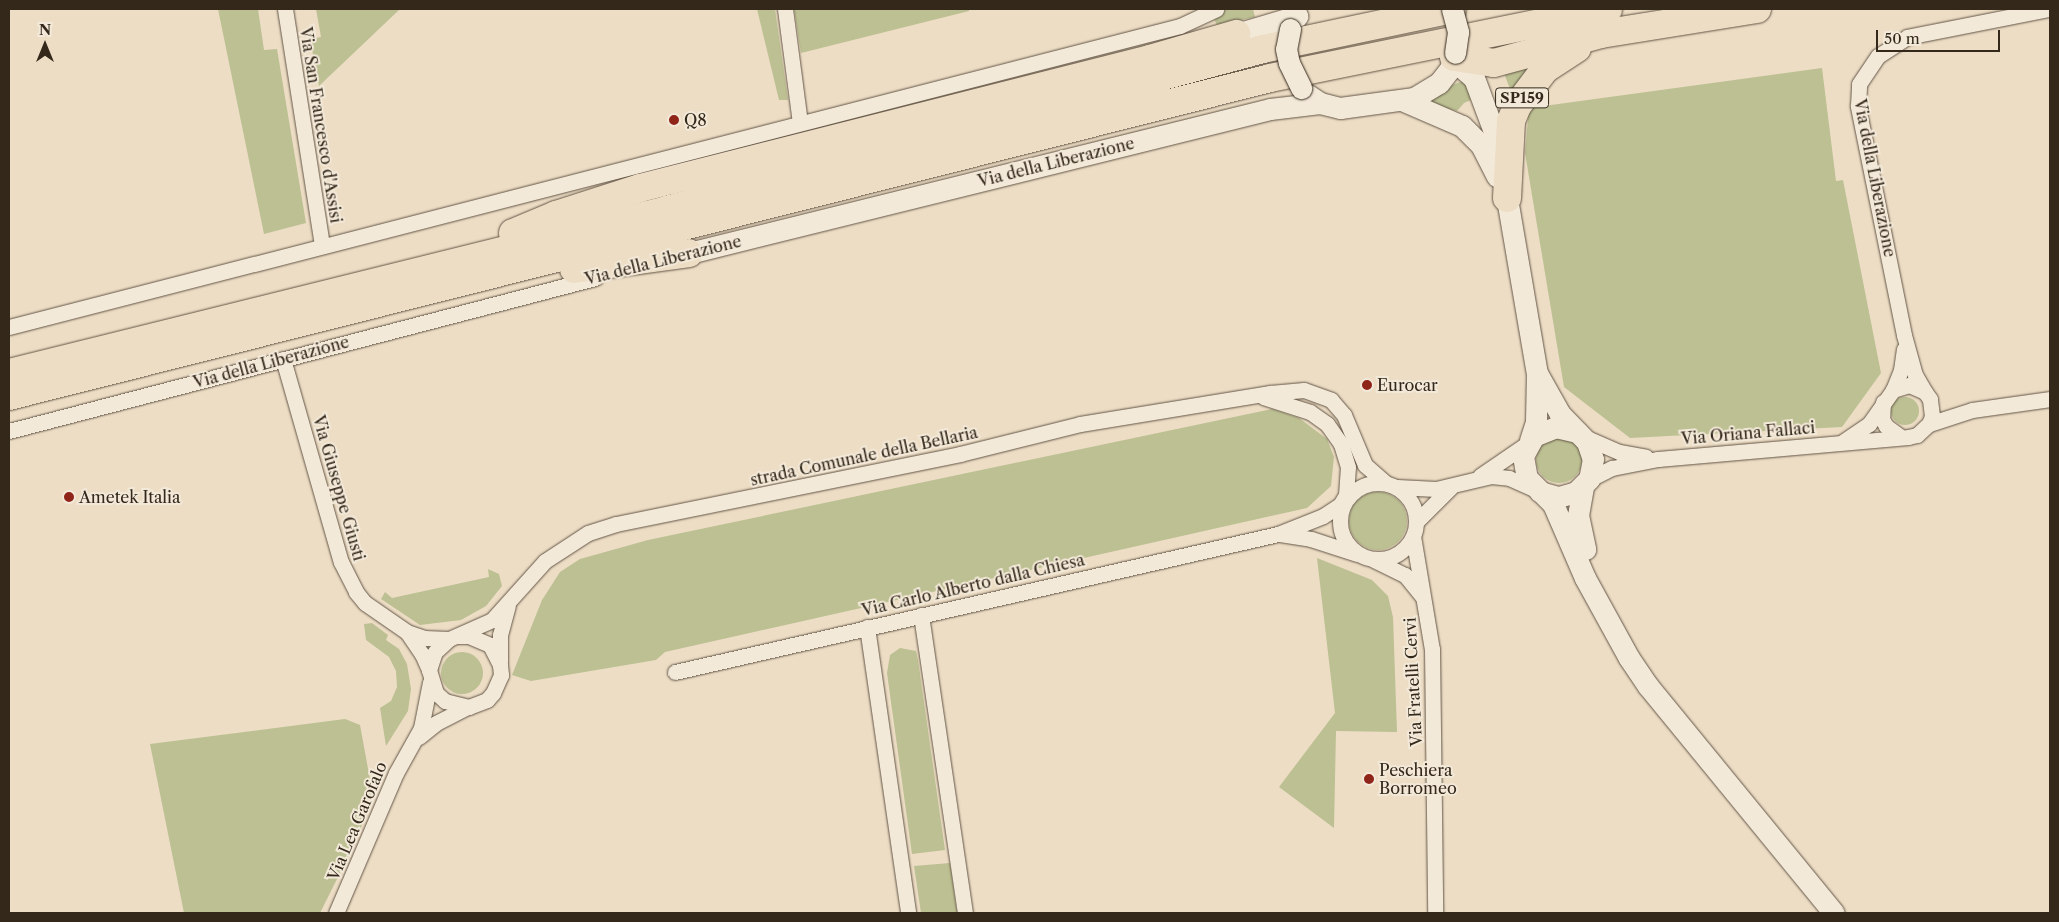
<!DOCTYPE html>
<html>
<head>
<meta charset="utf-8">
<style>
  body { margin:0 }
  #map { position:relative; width:2059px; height:922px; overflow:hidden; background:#edddc5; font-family:"Libre Caslon Text",serif }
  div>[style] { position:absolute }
  .green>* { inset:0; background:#bcc092 }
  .round { border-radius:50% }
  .roads { filter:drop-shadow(0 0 1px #625545) drop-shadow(0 0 1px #625545) }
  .street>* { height:15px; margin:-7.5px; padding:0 7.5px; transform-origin:7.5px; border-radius:7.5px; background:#f3e9d9 }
  .street>.ring { margin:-7.5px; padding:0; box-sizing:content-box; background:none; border:15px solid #f3e9d9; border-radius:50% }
  .secondary>* { height:21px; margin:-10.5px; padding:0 10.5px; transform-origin:10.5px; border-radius:10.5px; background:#f3e9d9 }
  .highway>* { height:28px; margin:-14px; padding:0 14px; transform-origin:14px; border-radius:14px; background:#edddc5 }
  .bridges { filter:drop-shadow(0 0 1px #33281a) drop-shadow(0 0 1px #33281a) }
  .secondary-bridge>* { height:21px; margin:-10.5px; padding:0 10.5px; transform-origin:10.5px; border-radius:10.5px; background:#f3e9d9 }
  .dots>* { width:14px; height:14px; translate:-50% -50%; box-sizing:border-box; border:2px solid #f3e9d9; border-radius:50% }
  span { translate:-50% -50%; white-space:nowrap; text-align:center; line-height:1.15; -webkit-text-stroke:4px #f3e9d9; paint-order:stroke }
  .shield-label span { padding:1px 4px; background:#f3e9d9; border:1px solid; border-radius:4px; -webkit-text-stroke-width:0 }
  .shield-label { font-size:15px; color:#33281a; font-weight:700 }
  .poi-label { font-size:16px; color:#33281a }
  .left { translate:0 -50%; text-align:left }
  .street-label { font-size:16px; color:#33281a }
  .frame { position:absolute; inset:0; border:10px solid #33281a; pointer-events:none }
  .north { position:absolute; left:20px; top:20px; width:50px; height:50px; -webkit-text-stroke:4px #f3e9d9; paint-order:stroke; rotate:0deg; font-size:14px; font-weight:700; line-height:20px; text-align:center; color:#33281a }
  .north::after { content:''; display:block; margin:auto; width:18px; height:22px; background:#33281a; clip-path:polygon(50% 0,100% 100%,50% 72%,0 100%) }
  .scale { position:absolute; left:1876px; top:30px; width:124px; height:22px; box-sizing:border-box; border:2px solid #33281a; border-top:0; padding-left:6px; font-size:15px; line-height:18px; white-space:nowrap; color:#33281a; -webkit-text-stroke:4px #f3e9d9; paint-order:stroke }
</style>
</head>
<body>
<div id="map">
  <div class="green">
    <i style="clip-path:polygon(218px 9px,258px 9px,264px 50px,277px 49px,306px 223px,264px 234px)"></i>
    <i style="clip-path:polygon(316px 9px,400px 9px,319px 86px,310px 39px,321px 37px)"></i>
    <i style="clip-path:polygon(757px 9px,775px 9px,788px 100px,779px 100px)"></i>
    <i style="clip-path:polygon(794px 9px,969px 9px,969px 11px,801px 53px)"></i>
    <i style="clip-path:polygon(1227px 9px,1253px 9px,1255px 17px,1217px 25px,1214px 19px)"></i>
    <i style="clip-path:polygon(1542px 56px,1514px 92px,1510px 89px,1502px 68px)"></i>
    <i style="clip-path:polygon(1822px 68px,1836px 181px,1843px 180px,1881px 373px,1842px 427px,1630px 438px,1564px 387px,1525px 153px,1529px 108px)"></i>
    <i style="clip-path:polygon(1468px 79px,1476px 98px,1464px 103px,1457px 111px,1424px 102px,1447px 87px)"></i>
    <i class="round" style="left:1891px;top:397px;width:28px;height:28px"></i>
    <i style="clip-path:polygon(1272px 409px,1299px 418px,1327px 439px,1334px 457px,1331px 486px,1307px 508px,665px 652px,656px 660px,531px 681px,512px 675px,542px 600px,560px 572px,580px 559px,648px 540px)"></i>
    <i class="round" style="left:1536px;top:437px;width:46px;height:46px"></i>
    <i class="round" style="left:1349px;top:492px;width:58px;height:58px"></i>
    <i style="clip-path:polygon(1317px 558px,1372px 580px,1388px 596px,1393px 617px,1397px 732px,1336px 731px,1334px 828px,1279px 787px,1335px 713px)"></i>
    <i style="clip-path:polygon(488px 569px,499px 574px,502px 586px,486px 606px,461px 620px,420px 625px,381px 599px,385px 592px,392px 598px,489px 577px)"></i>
    <i style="clip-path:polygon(372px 623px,388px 635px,386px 640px,399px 649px,407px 664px,411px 689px,408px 711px,386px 746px,380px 708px,391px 701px,397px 687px,396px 671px,389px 657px,366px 640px,364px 624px)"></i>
    <i style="clip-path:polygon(900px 648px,916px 651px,918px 660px,945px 850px,912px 854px,887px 673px,890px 655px)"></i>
    <i class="round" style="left:441px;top:652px;width:42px;height:42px"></i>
    <i style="clip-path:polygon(345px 719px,360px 725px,373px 796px,355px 843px,320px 913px,184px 913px,150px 744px)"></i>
    <i style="clip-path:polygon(950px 863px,957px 913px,921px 913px,914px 866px)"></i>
  </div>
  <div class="roads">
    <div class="street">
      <i style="left:285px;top:9px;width:240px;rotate:81.1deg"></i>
      <i style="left:785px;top:9px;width:115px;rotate:82.5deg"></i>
      <i style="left:9px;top:327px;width:1209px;rotate:-14.42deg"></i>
      <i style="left:1180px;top:26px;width:40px;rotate:-25deg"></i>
      <i style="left:283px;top:359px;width:211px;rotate:74.1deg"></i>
      <i style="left:341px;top:562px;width:34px;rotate:63deg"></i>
      <i style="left:356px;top:592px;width:14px;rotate:51deg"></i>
      <i style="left:365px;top:603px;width:51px;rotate:34.6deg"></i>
      <i style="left:407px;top:632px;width:18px;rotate:19deg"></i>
      <i style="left:424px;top:638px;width:25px;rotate:2deg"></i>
      <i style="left:1893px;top:390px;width:22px;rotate:-68deg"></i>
      <i style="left:1901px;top:370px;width:21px;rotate:-82deg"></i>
      <i style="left:1925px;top:392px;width:20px;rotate:-120deg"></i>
      <i style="left:1915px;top:375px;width:41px;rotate:-105.4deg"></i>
      <i style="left:1904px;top:335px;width:234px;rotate:-101.4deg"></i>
      <i style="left:1858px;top:106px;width:22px;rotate:-87deg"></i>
      <i style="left:1859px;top:84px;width:34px;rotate:-56deg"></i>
      <i style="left:1878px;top:56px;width:35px;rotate:-33deg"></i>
      <i style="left:1907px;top:37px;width:145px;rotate:-11.2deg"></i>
      <i style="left:1883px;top:402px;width:17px;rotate:93deg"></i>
      <i style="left:1882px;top:419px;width:8px;rotate:60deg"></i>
      <i style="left:1886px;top:426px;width:17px;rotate:36deg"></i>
      <i style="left:1929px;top:424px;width:45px;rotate:-18deg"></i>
      <i style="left:1972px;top:410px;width:79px;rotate:-8deg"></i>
      <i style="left:9px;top:431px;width:606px;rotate:-14.63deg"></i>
      <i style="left:1582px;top:436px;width:40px;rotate:23.4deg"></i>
      <i style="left:1619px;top:452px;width:27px;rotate:10deg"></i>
      <i style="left:1480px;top:476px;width:58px;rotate:-34.5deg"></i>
      <i style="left:1588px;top:480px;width:27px;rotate:-27deg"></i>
      <i style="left:1612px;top:468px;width:47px;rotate:-11.1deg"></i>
      <i style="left:1658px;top:459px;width:251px;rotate:-5deg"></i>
      <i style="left:1908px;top:437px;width:9px;rotate:-13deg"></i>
      <i style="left:1917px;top:435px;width:16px;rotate:-43deg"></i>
      <i style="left:1929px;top:424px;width:9px;rotate:-69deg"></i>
      <i style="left:1932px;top:416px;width:17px;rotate:-97deg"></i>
      <i style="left:1930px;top:399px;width:9px;rotate:-126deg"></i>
      <i style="left:1925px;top:392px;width:17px;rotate:-156deg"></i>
      <i style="left:1909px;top:385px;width:17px;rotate:163deg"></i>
      <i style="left:1893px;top:390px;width:42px;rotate:125.2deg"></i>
      <i style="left:1869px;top:424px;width:32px;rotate:146deg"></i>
      <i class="ring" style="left:1340px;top:483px;width:61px;height:61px"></i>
      <i style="left:1397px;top:487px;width:39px;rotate:3deg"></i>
      <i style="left:1436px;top:489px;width:57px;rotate:-13.3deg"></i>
      <i style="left:1491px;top:476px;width:18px;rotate:6deg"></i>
      <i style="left:1509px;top:478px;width:27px;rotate:24deg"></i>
      <i style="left:1416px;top:522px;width:49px;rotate:-45deg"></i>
      <i style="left:1280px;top:534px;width:31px;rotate:9deg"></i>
      <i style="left:1311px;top:539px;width:48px;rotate:18.1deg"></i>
      <i style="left:1413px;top:536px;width:115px;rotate:80.5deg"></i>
      <i style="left:1432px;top:649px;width:264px;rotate:89.3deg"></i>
      <i style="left:1374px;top:560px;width:34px;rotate:26deg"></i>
      <i style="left:1405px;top:575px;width:27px;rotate:51deg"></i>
      <i style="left:921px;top:615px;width:301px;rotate:81.6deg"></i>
      <i style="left:867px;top:627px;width:289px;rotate:81.8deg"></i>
      <i style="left:407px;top:632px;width:27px;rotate:56deg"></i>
      <i style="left:422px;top:654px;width:17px;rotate:66deg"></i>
      <i style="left:458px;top:636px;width:11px"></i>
      <i style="left:469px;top:636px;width:23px;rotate:23deg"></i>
      <i style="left:490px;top:645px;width:22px;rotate:63deg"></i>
      <i style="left:500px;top:665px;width:10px;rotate:84deg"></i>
      <i style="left:501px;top:675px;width:20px;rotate:114deg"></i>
      <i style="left:493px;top:693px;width:9px;rotate:131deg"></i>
      <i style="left:487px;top:700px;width:19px;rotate:159deg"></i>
      <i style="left:469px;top:707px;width:25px;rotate:-166deg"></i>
      <i style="left:445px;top:701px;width:12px;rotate:-138deg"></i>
      <i style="left:436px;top:693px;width:24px;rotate:-107deg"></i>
      <i style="left:429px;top:670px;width:19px;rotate:-72deg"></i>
      <i style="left:435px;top:652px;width:19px;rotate:-43deg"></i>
      <i style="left:449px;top:639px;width:47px;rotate:-23.8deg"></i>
      <i style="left:492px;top:620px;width:79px;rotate:-48.1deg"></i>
      <i style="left:545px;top:561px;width:51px;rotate:-33.1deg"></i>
      <i style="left:588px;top:533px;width:29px;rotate:-18deg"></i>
      <i style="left:616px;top:524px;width:351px;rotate:-11.5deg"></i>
      <i style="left:960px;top:454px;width:124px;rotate:-14deg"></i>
      <i style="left:1080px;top:424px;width:193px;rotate:-9.3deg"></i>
      <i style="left:1270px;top:393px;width:34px;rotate:-5deg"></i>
      <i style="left:1304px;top:390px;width:29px;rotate:20deg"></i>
      <i style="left:1331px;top:400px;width:20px;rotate:49deg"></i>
      <i style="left:1344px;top:415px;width:54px;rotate:67.2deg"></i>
      <i style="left:1365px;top:465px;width:28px;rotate:41deg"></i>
      <i style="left:500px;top:661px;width:26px;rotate:-90deg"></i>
      <i style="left:500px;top:635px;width:30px;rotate:-75deg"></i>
      <i style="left:675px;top:672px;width:619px;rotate:-12.89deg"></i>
      <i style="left:1278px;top:534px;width:48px;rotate:-21.8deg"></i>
      <i style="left:1323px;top:516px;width:20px;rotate:-33deg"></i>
      <i style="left:1340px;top:505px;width:12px;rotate:-59deg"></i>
      <i style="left:1346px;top:495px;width:28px;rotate:-86deg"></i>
      <i style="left:1348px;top:467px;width:24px;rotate:-107deg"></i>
      <i style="left:1341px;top:444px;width:24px;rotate:-125deg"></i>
      <i style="left:1327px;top:424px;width:21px;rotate:-145deg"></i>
      <i style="left:1310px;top:412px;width:49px;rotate:-162.3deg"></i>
      <i style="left:419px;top:737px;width:22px;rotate:-39deg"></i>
      <i style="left:436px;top:723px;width:35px;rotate:-27deg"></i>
      <i style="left:336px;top:913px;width:152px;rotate:-66.8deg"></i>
      <i style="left:396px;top:773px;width:51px;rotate:-60.9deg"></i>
      <i style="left:421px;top:728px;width:47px;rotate:-78.9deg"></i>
    </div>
    <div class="secondary">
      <i style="left:1236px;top:34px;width:64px;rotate:-16.4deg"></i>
      <i style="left:1453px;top:60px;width:28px;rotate:41deg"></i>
      <i style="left:1474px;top:78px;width:66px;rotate:69.6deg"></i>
      <i style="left:1497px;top:140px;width:236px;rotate:80.3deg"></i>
      <i style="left:1537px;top:373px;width:49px;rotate:91.2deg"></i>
      <i style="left:1536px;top:422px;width:20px;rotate:108deg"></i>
      <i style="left:1308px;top:95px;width:14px;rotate:34deg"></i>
      <i style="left:1320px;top:103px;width:21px;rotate:14deg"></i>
      <i style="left:1340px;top:108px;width:75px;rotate:-7.7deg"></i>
      <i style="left:1414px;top:98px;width:29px;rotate:-31deg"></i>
      <i style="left:1439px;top:83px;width:18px;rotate:-52deg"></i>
      <i style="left:1450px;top:69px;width:17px;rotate:-73deg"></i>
      <i style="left:1402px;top:100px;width:65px;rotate:23.4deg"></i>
      <i style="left:1462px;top:126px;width:27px;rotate:45deg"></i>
      <i style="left:1481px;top:145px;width:35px;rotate:63deg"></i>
      <i style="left:689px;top:253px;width:599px;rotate:-13.92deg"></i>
      <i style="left:1270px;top:109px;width:50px;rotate:-6.8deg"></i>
      <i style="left:1538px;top:375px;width:45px;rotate:60.6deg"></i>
      <i style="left:1560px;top:414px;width:39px;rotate:46deg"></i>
      <i style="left:1587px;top:442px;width:18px;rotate:71deg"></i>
      <i style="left:1593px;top:459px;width:20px;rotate:101deg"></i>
      <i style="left:1589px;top:479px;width:18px;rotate:135deg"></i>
      <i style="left:1576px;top:492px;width:19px;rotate:164deg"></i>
      <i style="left:1558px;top:497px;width:19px;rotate:-164deg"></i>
      <i style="left:1577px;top:432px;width:22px;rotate:-167deg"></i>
      <i style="left:1556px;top:427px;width:24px;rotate:158deg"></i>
      <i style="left:1534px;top:436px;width:23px;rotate:119deg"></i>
      <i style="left:1523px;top:456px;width:22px;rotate:80deg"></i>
      <i style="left:1527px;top:478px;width:37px;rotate:45deg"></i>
      <i style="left:1553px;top:504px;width:81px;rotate:66.6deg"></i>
      <i style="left:1585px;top:578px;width:91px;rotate:61.2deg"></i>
      <i style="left:1629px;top:658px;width:34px;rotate:56deg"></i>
      <i style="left:1648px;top:686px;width:293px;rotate:50.7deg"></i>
      <i style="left:1583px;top:487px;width:28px;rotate:100deg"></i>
      <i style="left:1578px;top:515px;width:35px;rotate:78deg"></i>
    </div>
    <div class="highway">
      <i style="left:1454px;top:57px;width:40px;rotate:8.5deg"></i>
      <i style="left:1494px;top:63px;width:111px;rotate:-15.2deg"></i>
      <i style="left:1601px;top:34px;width:158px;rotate:-9.1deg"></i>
      <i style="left:1507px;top:198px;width:77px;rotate:-87deg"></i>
      <i style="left:1511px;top:121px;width:16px;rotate:-68deg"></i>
      <i style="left:1517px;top:106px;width:46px;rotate:-52.9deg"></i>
      <i style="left:1545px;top:69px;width:38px;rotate:-33deg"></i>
      <i style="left:513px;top:233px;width:47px;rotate:-22.7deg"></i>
      <i style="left:556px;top:215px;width:88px;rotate:-17.8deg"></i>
      <i style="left:640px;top:188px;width:526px;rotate:-14.19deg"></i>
      <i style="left:1150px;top:59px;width:90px;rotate:-16.2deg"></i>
      <i style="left:574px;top:269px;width:116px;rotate:-7.9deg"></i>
      <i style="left:9px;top:373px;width:678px;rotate:-13.91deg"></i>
      <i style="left:667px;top:210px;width:617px;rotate:-15.12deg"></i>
      <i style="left:1263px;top:49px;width:193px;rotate:-11.9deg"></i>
      <i style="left:9px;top:396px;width:1300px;rotate:-14.15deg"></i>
      <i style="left:1270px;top:78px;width:345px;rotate:-11.5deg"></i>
    </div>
  </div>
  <div class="bridges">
    <div class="secondary-bridge">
      <i style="left:1452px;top:9px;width:24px;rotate:75deg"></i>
      <i style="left:1458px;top:32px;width:21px;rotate:98deg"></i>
      <i style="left:1290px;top:29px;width:20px;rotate:101deg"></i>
      <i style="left:1286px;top:49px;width:14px;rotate:78deg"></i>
      <i style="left:1289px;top:63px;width:28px;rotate:64deg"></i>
    </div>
  </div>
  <div class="dots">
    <i style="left:674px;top:120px;background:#8f2418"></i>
    <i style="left:1367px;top:385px;background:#8f2418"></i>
    <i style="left:69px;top:497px;background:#8f2418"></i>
    <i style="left:1369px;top:779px;background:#8f2418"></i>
  </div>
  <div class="shield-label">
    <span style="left:1522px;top:98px">SP159</span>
  </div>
  <div class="poi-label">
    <span class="left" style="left:684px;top:120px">Q8</span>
    <span class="left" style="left:1377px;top:385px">Eurocar</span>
    <span class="left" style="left:79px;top:497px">Ametek Italia</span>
    <span class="left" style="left:1379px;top:779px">Peschiera<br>Borromeo</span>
  </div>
  <div class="street-label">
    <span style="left:321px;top:125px;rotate:81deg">Via San Francesco d'Assisi</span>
    <span style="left:1056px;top:162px;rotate:-14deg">Via della Liberazione</span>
    <span style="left:1875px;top:178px;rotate:79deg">Via della Liberazione</span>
    <span style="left:663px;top:260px;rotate:-14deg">Via della Liberazione</span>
    <span style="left:271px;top:362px;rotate:-15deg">Via della Liberazione</span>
    <span style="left:1748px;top:433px;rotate:-5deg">Via Oriana Fallaci</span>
    <span style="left:864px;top:456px;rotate:-12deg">strada Comunale della Bellaria</span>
    <span style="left:339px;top:488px;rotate:74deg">Via Giuseppe Giusti</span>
    <span style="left:973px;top:585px;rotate:-13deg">Via Carlo Alberto dalla Chiesa</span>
    <span style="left:1413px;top:682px;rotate:-93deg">Via Fratelli Cervi</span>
    <span style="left:357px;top:821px;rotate:-67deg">Via Lea Garofalo</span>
  </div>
  <div class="frame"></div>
  <div class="north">N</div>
  <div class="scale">50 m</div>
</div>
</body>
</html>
